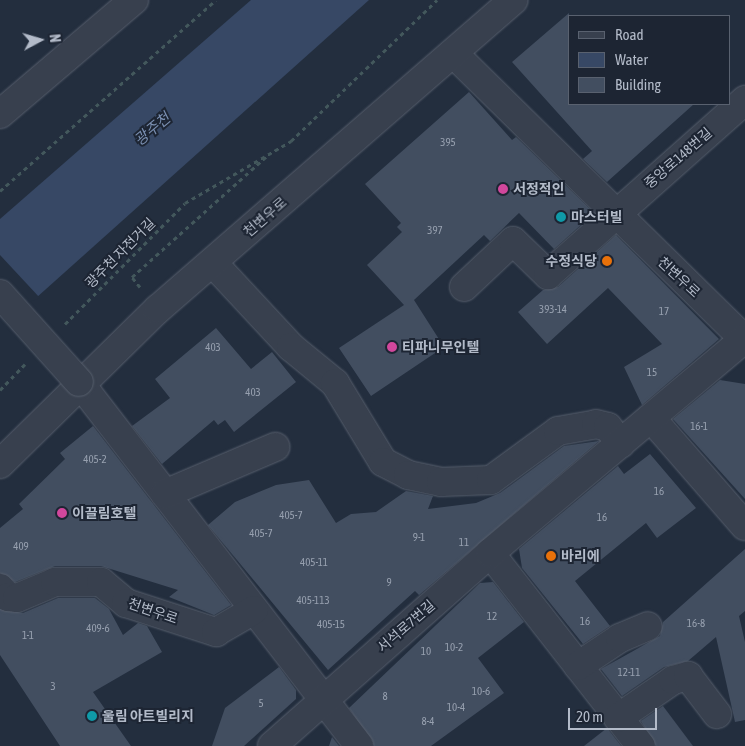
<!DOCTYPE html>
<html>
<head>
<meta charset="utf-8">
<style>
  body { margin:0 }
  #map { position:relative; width:745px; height:746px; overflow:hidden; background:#232e3e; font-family:"Asap Condensed","Noto Sans KR",sans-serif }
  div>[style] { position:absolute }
  .water>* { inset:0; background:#374865 }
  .pier>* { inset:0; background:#232e3e }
  .building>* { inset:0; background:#424e60 }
  .path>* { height:3px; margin-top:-1.5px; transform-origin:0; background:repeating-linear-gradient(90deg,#43585c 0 4px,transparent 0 8px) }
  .roads { filter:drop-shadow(0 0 1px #565e6c) drop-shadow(0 0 1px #565e6c) }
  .minor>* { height:28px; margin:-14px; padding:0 14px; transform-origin:14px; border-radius:14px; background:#38404e }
  .bridges { filter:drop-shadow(0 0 1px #565e6c) drop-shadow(0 0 1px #565e6c) }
  .minor-bridge>* { height:28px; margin:-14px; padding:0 14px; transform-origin:14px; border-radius:14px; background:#38404e }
  .dots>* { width:14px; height:14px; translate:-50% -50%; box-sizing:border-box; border:2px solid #1d2533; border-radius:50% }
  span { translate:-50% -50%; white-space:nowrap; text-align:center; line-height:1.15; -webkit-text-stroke:4px #1d2533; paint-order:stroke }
  .number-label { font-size:11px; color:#97a0af }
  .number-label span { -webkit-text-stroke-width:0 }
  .street-label { font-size:14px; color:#b3bbc9 }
  .poi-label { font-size:14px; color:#b3bbc9; font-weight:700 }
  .left { translate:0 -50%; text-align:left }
  .right { translate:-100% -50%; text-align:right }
  .water-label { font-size:15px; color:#7b90b2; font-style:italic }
  .legend { position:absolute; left:568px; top:15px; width:162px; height:90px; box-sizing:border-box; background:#1d2533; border:1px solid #59616f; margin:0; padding:6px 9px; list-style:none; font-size:15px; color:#b3bbc9 }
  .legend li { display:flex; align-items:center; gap:10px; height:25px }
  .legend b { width:25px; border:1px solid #59616f }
  .north { position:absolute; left:15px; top:15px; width:50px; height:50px; -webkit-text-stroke:4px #1d2533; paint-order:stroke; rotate:84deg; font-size:14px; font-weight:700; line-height:20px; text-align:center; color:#b3bbc9 }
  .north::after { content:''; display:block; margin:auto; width:18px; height:22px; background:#b3bbc9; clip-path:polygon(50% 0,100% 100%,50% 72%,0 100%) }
  .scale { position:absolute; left:568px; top:708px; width:89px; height:22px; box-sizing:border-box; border:2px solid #b3bbc9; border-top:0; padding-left:6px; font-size:15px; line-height:18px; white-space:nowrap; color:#b3bbc9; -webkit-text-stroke:4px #1d2533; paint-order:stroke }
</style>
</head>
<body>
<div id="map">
  <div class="water">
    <i style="clip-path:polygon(251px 0,369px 0,36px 298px,0 300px,0 219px)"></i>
  </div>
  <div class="pier">
    <i style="clip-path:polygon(0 255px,40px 298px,23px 304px,0 299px)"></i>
  </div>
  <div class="building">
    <i style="clip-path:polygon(569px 13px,569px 104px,694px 104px,607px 182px,583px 159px,592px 151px,512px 62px)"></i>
    <i style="clip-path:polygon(469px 92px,512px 140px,516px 137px,594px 213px,554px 249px,519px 213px,490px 241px,484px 235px,414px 300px,444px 347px,371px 396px,339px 348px,404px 305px,367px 265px,402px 232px,397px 227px,401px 223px,365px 184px)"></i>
    <i style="clip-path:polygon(616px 235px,719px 339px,642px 405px,624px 367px,662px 344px,608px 288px,547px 344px,518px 312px,543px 290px,558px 287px)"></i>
    <i style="clip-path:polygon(216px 328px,251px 369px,272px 352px,296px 382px,234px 432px,225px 420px,218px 425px,214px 420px,162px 464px,132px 426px,170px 398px,155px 379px)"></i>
    <i style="clip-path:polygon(720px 380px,745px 384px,745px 499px,673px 419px)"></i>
    <i style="clip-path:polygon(93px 426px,231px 605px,214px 615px,169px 597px,178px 590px,101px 566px,55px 566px,15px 582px,0 573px,0 528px,23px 509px,19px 504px,65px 459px,60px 453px)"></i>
    <i style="clip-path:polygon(599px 441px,419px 595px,415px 591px,328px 670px,208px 525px,235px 502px,276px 485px,309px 480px,336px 523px,351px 514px,376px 512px,406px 491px,433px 496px,428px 509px,476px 503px,500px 493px,564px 446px)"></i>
    <i style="clip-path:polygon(650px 454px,696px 508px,657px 538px,646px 523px,575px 581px,610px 626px,583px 644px,522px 568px,519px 549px,618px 466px,624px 474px)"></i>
    <i style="clip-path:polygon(745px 549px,745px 611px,739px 616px,745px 642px,745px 720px,735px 722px,716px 637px,688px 661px,664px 667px,622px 696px,601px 669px,660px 636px,663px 622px)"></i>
    <i style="clip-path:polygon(493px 582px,524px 622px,478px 658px,504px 693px,431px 746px,374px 746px,349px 708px,480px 583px)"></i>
    <i style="clip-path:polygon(58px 598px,95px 598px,109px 609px,123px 635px,138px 623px,147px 626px,162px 652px,93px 692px,131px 746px,60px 746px,0 655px,0 609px,23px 613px)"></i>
    <i style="clip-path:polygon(279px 667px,296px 690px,296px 699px,244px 746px,212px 746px,225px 708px)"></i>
    <i style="clip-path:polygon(663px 706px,693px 746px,656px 746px,641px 721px)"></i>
    <i style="clip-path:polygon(607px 728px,621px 746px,584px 746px)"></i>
    <i style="clip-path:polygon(332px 737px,339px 746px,329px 746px)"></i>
  </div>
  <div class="path">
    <i style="left:0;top:191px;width:288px;rotate:-41.5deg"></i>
    <i style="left:140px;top:287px;width:13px;rotate:-129deg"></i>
    <i style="left:132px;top:277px;width:181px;rotate:-41.9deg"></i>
    <i style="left:65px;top:324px;width:170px;rotate:-45.2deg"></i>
    <i style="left:185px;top:203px;width:123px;rotate:-30.3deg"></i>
    <i style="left:291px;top:141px;width:203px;rotate:-44deg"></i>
    <i style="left:0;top:390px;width:36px;rotate:-46deg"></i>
  </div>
  <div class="roads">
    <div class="minor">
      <i style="left:453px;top:53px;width:409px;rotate:44.5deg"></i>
      <i style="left:0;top:114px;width:176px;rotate:-40.4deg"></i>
      <i style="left:213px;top:263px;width:115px;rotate:47.1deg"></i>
      <i style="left:291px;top:347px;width:57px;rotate:39.3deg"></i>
      <i style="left:335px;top:383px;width:92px;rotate:58.7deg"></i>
      <i style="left:383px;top:462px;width:28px;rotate:27deg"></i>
      <i style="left:408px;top:475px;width:34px;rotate:12deg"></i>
      <i style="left:441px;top:482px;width:50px;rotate:-2.3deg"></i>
      <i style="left:491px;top:480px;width:83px;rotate:-36.2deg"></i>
      <i style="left:558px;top:431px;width:39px;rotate:-10deg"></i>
      <i style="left:596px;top:424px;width:12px;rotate:14deg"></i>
      <i style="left:608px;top:427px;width:21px;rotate:53deg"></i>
      <i style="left:464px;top:287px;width:67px;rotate:-43.2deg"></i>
      <i style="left:513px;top:241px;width:49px;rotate:44.2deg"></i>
      <i style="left:548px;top:275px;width:264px;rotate:-41.6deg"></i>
      <i style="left:79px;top:382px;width:459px;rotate:52.4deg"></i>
      <i style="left:651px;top:418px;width:143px;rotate:49deg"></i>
      <i style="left:0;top:464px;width:221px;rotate:-44.5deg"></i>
      <i style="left:158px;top:309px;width:471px;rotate:-41deg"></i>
      <i style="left:165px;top:494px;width:120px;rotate:-23.1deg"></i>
      <i style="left:490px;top:553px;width:245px;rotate:52deg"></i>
      <i style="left:0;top:588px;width:12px;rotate:48deg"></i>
      <i style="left:8px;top:597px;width:9px;rotate:6deg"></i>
      <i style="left:17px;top:598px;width:41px;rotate:-22.8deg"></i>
      <i style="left:55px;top:582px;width:46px"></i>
      <i style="left:101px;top:582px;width:33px;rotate:40deg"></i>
      <i style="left:126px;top:603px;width:95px;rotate:17.9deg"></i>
      <i style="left:216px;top:632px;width:44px;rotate:-30.1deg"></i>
      <i style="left:578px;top:666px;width:50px;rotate:-33.7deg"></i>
      <i style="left:620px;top:638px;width:30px;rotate:-23deg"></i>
      <i style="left:618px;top:718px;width:67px;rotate:-34.6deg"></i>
      <i style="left:673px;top:680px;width:16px;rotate:-15deg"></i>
      <i style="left:688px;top:676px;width:48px;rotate:52.7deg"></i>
      <i style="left:272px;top:746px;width:291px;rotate:-41.5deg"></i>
      <i style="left:490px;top:553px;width:332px;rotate:-40.1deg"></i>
    </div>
  </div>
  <div class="bridges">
    <div class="minor-bridge">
      <i style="left:0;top:294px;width:118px;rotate:48.1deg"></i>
    </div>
  </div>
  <div class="dots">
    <i style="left:503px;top:189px;background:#d1479c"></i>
    <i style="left:561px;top:217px;background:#0f9aa8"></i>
    <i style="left:607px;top:261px;background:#e8710a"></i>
    <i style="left:392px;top:347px;background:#d1479c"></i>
    <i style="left:62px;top:513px;background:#d1479c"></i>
    <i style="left:551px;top:556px;background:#e8710a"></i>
    <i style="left:92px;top:716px;background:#0f9aa8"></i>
  </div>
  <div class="number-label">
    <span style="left:448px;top:142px">395</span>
    <span style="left:435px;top:230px">397</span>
    <span style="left:553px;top:309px">393-14</span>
    <span style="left:664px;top:311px">17</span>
    <span style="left:213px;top:347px">403</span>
    <span style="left:652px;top:372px">15</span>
    <span style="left:253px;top:392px">403</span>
    <span style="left:699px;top:426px">16-1</span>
    <span style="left:95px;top:459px">405-2</span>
    <span style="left:659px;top:491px">16</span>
    <span style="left:291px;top:515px">405-7</span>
    <span style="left:602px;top:517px">16</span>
    <span style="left:261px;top:533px">405-7</span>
    <span style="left:419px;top:537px">9-1</span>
    <span style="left:464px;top:542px">11</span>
    <span style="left:21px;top:546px">409</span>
    <span style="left:314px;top:562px">405-11</span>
    <span style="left:389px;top:582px">9</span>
    <span style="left:313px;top:600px">405-113</span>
    <span style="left:492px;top:616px">12</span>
    <span style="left:585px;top:621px">16</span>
    <span style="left:696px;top:623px">16-8</span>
    <span style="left:331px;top:624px">405-15</span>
    <span style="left:98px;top:628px">409-6</span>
    <span style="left:28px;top:635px">1-1</span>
    <span style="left:454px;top:647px">10-2</span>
    <span style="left:426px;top:651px">10</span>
    <span style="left:629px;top:672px">12-11</span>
    <span style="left:53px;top:686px">3</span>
    <span style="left:481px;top:691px">10-6</span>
    <span style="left:385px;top:696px">8</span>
    <span style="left:261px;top:703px">5</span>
    <span style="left:456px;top:707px">10-4</span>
    <span style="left:428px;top:721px">8-4</span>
  </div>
  <div class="street-label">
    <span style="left:678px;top:158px;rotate:-41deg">중앙로148번길</span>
    <span style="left:265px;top:217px;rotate:-41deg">천변우로</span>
    <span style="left:120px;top:253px;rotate:-45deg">광주천 자전거길</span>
    <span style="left:679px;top:277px;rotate:43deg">천변우로</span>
    <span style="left:153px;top:611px;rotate:19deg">천변우로</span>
    <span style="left:406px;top:626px;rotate:-41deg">서석로7번길</span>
  </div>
  <div class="poi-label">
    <span class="left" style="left:513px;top:189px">서정적인</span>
    <span class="left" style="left:571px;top:217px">마스터빌</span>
    <span class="right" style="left:597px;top:261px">수정식당</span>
    <span class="left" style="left:402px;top:347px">티파니무인텔</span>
    <span class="left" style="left:72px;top:513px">이끌림호텔</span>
    <span class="left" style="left:561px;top:556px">바리에</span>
    <span class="left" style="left:102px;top:716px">울림 아트빌리지</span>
  </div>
  <div class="water-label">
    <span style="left:152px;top:129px;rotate:-40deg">광주천</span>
  </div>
  <ul class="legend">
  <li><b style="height:6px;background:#38404e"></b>Road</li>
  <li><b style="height:14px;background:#374865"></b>Water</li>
  <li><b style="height:14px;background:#424e60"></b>Building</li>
  </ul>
  <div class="north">N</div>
  <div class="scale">20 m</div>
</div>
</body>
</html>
